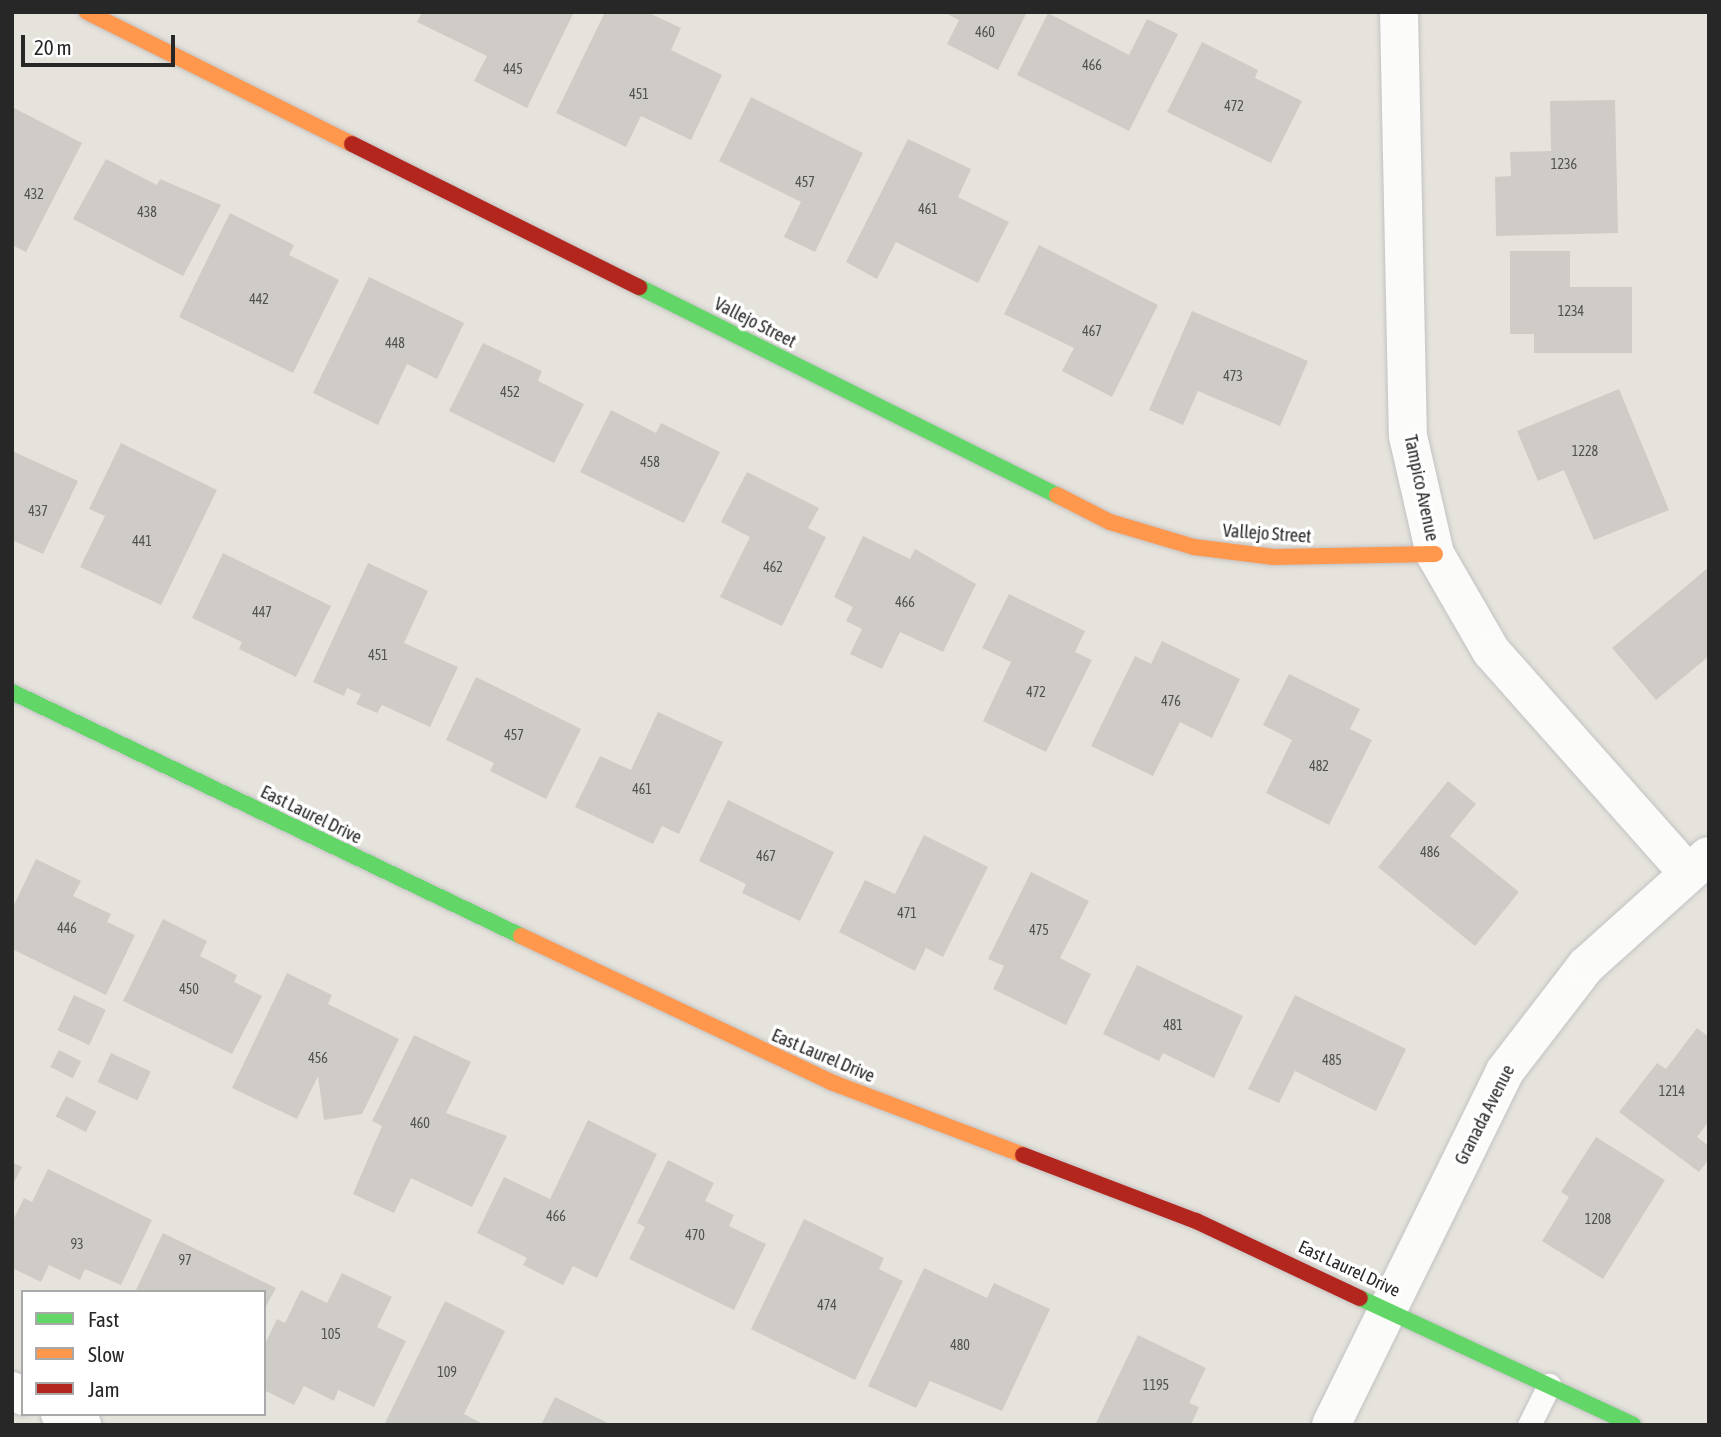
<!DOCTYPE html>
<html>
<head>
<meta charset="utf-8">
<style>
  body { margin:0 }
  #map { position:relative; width:1721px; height:1437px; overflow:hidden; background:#e6e3dc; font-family:"Asap Condensed",sans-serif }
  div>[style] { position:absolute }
  .building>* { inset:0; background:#cfccc7; transform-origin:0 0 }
  .roads { filter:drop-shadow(0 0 2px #c3c2c2) drop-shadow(0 0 2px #c3c2c2) }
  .lane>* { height:23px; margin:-11.5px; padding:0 11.5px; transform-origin:11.5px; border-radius:11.5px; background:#fbfbfa }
  .street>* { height:38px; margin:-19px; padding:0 19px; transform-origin:19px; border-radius:19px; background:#fbfbfa }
  .fast>* { height:16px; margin:-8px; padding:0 8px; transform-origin:8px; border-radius:8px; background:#63d668 }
  .slow>* { height:16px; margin:-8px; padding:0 8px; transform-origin:8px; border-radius:8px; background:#ff974d }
  .jam>* { height:16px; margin:-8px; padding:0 8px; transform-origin:8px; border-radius:8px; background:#b3261e }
  span { translate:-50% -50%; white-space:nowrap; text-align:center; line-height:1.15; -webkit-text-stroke:7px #fff; paint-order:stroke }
  .number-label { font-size:14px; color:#525150 }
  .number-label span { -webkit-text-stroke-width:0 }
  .street-label { font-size:18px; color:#272727 }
  .frame { position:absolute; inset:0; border:14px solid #272727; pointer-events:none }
  .legend { position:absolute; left:21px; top:1290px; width:245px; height:126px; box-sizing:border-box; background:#fff; border:2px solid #a9a9a9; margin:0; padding:9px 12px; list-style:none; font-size:21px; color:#272727 }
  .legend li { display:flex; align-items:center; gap:14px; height:35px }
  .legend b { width:35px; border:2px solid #a9a9a9 }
  .scale { position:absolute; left:21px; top:35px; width:154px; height:32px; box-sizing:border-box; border:4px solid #272727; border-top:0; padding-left:9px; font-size:21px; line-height:24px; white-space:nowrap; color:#272727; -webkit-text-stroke:5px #fff; paint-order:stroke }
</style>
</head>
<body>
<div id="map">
  <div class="building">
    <i style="clip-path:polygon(422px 12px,574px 12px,527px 108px,474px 81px,487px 56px,417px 22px)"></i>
    <i style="clip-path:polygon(605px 12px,647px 12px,681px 28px,671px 50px,722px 75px,691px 140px,641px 116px,626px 147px,556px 113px)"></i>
    <i style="clip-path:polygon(943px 12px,1027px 12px,998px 70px,947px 44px,959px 20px)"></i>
    <i style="clip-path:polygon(1048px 13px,1129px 55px,1147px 19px,1178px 34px,1129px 131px,1017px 75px)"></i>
    <i style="clip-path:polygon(1202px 42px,1258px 70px,1255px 78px,1302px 101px,1271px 163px,1167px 112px)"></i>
    <i style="clip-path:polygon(751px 97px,863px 153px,815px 252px,784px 237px,801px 202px,719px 161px)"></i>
    <i style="clip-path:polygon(1615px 100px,1618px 233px,1496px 236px,1495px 177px,1511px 176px,1510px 152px,1551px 151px,1550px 101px)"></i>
    <i style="clip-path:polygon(12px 107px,82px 143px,26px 252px,12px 245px)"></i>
    <i style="clip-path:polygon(908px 139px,971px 169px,958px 197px,1009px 222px,978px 283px,896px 242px,877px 279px,846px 262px)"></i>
    <i style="clip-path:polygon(106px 159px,157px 185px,160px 179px,221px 205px,183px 276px,73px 219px)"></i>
    <i style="clip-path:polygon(230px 213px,294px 245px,289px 255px,339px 280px,293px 373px,179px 317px)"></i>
    <i style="clip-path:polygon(1039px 245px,1158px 305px,1112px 397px,1062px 371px,1074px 348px,1004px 314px)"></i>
    <i style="clip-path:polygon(1510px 251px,1570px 251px,1570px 287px,1632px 287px,1632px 353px,1534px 353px,1534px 334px,1510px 334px)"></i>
    <i style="clip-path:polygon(369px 277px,464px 323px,437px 379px,407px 364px,378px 425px,313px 393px)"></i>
    <i style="clip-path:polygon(1192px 311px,1308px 361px,1280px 426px,1198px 391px,1183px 425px,1149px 410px)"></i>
    <i style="clip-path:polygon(483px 343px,542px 371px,538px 381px,584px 404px,554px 463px,449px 411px)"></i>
    <i style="clip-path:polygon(1619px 389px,1669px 510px,1594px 540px,1564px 470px,1538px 481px,1517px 431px)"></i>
    <i style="clip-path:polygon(611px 410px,656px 433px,661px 423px,720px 452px,684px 523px,580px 472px)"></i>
    <i style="clip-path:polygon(121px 443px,217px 490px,161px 605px,80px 567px,105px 516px,89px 509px)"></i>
    <i style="clip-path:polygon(12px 451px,78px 481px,43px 554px,12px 540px)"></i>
    <i style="clip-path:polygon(747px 472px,819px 508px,808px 528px,826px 537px,782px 626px,720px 597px,750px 537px,721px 522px)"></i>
    <i style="clip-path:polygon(863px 536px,910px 559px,915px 549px,976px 584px,943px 652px,900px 632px,882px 669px,850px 654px,862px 629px,846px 621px,853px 607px,834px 597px)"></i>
    <i style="clip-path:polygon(223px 553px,331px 606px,296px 677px,239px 649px,242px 642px,192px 618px)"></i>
    <i style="clip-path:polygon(368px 563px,428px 591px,404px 643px,458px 667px,430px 727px,382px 705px,377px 713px,356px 704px,361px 694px,347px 688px,344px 696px,313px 682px)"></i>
    <i style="clip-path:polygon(1709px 567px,1709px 656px,1656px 700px,1612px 648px)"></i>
    <i style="clip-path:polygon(1009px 594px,1085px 631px,1075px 652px,1092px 660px,1046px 752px,983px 721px,1011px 662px,982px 648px)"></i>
    <i style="clip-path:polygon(1162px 641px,1240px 679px,1212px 738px,1180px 722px,1153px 776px,1091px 746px,1135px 656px,1151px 664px)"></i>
    <i style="clip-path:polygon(1289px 674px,1360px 709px,1350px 729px,1372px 740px,1329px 825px,1266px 793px,1292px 740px,1263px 725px)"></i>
    <i style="clip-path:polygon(476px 677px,581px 729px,546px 799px,490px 771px,494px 763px,446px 740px)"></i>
    <i style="clip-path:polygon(658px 712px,723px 742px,679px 834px,662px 826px,653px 844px,575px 807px,600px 756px,631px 770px)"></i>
    <i style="clip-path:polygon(1448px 781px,1476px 804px,1450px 836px,1519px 892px,1475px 946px,1378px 867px)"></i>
    <i style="clip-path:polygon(728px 800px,834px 852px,800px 921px,742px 893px,746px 884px,699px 861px)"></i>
    <i style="clip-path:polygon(924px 835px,988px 867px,943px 957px,926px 948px,915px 971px,839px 932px,865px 880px,895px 894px)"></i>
    <i style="clip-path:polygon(36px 859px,81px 881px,73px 896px,111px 914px,107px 922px,135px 935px,106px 995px,12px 949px,12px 909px)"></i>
    <i style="clip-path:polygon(1031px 872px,1089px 901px,1060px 958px,1091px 974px,1066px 1025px,993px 989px,1004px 966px,988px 959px)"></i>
    <i style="clip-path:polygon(163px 919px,207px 941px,200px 956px,237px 975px,234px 982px,262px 996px,232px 1054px,123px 1001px)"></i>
    <i style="clip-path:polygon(1137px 965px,1243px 1016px,1214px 1078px,1163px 1053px,1159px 1061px,1103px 1034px)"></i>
    <i style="clip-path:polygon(287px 973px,332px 995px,328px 1004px,399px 1039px,362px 1114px,324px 1120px,318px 1076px,297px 1119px,232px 1088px)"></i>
    <i style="left:74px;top:995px;width:35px;height:39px;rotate:25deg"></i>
    <i style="clip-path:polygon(1295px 995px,1406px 1049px,1376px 1111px,1295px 1071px,1279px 1103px,1248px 1089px)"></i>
    <i style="clip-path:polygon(1697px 1028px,1709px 1037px,1709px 1121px,1697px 1137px,1709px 1146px,1709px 1159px,1699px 1172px,1619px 1112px,1657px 1063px,1666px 1069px)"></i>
    <i style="clip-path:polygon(414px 1035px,471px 1062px,446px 1113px,507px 1136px,472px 1207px,411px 1178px,394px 1213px,353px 1194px,382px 1126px,372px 1121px)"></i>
    <i style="left:59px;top:1050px;width:25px;height:19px;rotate:27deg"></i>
    <i style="left:111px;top:1053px;width:44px;height:32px;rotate:25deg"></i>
    <i style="left:66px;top:1096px;width:34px;height:23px;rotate:27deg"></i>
    <i style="clip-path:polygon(588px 1120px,657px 1154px,597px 1278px,573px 1266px,563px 1285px,523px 1265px,527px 1258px,477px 1233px,504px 1177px,550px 1199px)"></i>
    <i style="clip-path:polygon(1596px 1137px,1665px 1180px,1603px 1279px,1542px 1241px,1569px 1197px,1561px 1192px)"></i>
    <i style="clip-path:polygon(668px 1160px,714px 1183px,705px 1201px,734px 1215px,729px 1226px,766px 1244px,734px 1310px,629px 1259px,645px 1227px,637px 1223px)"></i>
    <i style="clip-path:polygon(12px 1162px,22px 1167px,12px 1186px)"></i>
    <i style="clip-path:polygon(48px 1169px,152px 1220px,121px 1285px,85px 1269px,80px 1280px,49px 1265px,41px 1282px,12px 1268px,12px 1222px,24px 1198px,32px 1202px)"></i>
    <i style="clip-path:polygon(804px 1219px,884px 1258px,879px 1269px,903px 1281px,855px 1380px,751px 1329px)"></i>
    <i style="clip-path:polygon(163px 1233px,276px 1288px,264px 1310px,264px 1292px,135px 1292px)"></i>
    <i style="clip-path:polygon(924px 1268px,987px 1298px,994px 1283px,1050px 1309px,1002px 1411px,930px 1381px,916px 1408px,868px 1386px)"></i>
    <i style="clip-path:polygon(342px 1273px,392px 1297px,377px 1327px,406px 1341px,374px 1407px,338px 1390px,334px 1401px,304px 1386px,294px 1405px,264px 1390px,264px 1346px,277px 1319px,285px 1323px,301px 1290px,327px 1303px)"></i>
    <i style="clip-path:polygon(445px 1301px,505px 1331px,464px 1414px,485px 1425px,384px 1425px)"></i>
    <i style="clip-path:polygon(1138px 1335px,1206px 1368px,1189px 1403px,1199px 1407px,1191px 1425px,1095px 1425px)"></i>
    <i style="clip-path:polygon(555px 1397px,612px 1425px,541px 1425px)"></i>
  </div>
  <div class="roads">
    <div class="lane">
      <i style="left:1529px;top:1425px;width:45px;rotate:-63.4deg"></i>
    </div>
    <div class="street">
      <i style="left:1399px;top:12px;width:424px;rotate:88.8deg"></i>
      <i style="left:1408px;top:436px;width:121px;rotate:77.1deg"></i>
      <i style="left:1435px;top:554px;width:112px;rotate:60deg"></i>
      <i style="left:1491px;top:651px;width:297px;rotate:48.4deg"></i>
      <i style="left:12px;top:1391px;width:12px;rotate:24deg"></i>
      <i style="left:60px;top:1414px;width:25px;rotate:27deg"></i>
      <i style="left:1331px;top:1425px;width:394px;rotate:-63.8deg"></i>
      <i style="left:1505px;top:1071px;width:133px;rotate:-52.4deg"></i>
      <i style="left:1586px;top:966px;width:164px;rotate:-42deg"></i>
    </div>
    <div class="fast">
      <i style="left:639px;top:287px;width:467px;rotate:26.5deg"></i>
      <i style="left:12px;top:692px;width:564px;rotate:25.61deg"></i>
      <i style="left:1360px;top:1298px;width:301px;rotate:24.9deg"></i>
    </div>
    <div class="slow">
      <i style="left:87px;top:12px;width:296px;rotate:26.5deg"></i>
      <i style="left:1057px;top:495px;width:59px;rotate:27deg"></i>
      <i style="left:1110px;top:522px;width:88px;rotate:16.6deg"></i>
      <i style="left:1194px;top:547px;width:80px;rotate:7.2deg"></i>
      <i style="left:1273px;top:557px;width:162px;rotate:-1.1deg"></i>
      <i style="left:521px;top:936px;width:343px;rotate:25.2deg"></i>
      <i style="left:831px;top:1082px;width:205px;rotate:20.8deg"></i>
    </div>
    <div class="jam">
      <i style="left:352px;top:144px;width:321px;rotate:26.5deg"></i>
      <i style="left:1023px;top:1155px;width:185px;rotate:20.9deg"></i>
      <i style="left:1196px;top:1221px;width:181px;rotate:25.2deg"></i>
    </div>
  </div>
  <div class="number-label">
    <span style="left:985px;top:32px">460</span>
    <span style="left:1092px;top:65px">466</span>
    <span style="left:513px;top:69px">445</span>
    <span style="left:639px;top:94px">451</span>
    <span style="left:1234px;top:106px">472</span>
    <span style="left:1564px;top:164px">1236</span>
    <span style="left:805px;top:182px">457</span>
    <span style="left:34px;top:194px">432</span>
    <span style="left:928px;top:209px">461</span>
    <span style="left:147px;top:212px">438</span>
    <span style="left:259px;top:299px">442</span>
    <span style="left:1571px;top:311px">1234</span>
    <span style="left:1092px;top:331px">467</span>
    <span style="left:395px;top:343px">448</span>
    <span style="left:1233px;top:376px">473</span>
    <span style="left:510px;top:392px">452</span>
    <span style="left:1585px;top:451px">1228</span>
    <span style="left:650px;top:462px">458</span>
    <span style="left:38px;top:511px">437</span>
    <span style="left:142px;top:541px">441</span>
    <span style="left:773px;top:567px">462</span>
    <span style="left:905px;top:602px">466</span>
    <span style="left:262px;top:612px">447</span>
    <span style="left:378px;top:655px">451</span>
    <span style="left:1036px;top:692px">472</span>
    <span style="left:1171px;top:701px">476</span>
    <span style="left:514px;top:735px">457</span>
    <span style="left:1319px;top:766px">482</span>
    <span style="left:642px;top:789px">461</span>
    <span style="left:1430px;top:852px">486</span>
    <span style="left:766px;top:856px">467</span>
    <span style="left:907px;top:913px">471</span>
    <span style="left:67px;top:928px">446</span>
    <span style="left:1039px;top:930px">475</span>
    <span style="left:189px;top:989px">450</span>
    <span style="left:1173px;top:1025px">481</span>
    <span style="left:318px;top:1058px">456</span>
    <span style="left:1332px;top:1060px">485</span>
    <span style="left:1672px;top:1091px">1214</span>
    <span style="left:420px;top:1123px">460</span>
    <span style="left:556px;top:1216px">466</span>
    <span style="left:1598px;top:1219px">1208</span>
    <span style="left:695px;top:1235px">470</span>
    <span style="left:77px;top:1244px">93</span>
    <span style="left:185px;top:1260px">97</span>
    <span style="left:827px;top:1305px">474</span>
    <span style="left:331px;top:1334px">105</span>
    <span style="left:960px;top:1345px">480</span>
    <span style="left:447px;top:1372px">109</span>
    <span style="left:1156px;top:1385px">1195</span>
  </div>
  <div class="street-label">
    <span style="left:755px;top:323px;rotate:27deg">Vallejo Street</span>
    <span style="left:1421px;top:488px;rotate:78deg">Tampico Avenue</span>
    <span style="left:1267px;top:534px;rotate:4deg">Vallejo Street</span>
    <span style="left:311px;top:815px;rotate:26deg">East Laurel Drive</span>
    <span style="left:823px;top:1056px;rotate:23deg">East Laurel Drive</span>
    <span style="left:1485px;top:1115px;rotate:-63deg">Granada Avenue</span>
    <span style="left:1349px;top:1269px;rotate:25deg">East Laurel Drive</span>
  </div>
  <div class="frame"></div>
  <ul class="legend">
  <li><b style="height:9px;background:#63d668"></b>Fast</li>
  <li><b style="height:9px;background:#ff974d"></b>Slow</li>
  <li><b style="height:9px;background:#b3261e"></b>Jam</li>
  </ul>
  <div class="scale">20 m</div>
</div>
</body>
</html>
